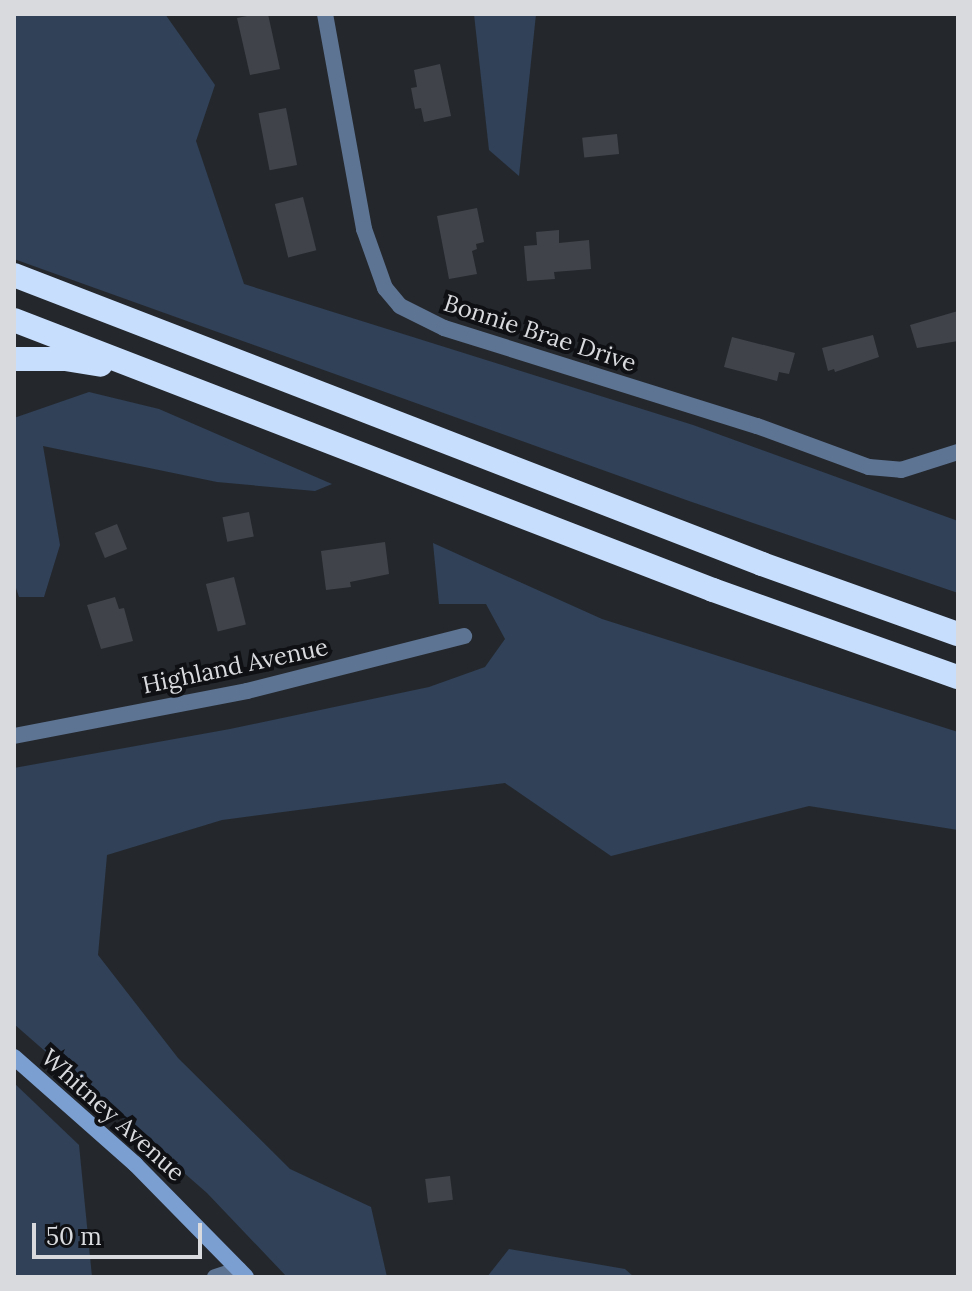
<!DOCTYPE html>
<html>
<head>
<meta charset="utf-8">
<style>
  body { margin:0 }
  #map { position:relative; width:972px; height:1291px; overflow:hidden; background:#24282d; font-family:Lora,serif }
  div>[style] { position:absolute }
  .green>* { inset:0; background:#314158 }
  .building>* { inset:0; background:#40444a; transform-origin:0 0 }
  .minor>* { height:16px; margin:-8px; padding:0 8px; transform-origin:8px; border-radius:8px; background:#5e7493 }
  .secondary>* { height:16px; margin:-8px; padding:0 8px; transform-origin:8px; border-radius:8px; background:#7c9fd1 }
  .motorway>* { height:24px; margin:-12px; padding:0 12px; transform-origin:12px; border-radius:12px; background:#c8defd }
  span { translate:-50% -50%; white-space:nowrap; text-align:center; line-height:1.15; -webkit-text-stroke:8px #0f1013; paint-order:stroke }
  .street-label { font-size:24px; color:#d8dadd }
  .frame { position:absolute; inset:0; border:16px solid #d8dadd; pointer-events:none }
  .scale { position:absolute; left:32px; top:1223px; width:170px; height:36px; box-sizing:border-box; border:4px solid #d8dadd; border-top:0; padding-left:10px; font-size:24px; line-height:28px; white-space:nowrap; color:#d8dadd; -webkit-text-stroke:6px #0f1013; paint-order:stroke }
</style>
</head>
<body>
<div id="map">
  <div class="green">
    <i style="clip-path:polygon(14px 14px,165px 14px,215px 85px,196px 141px,244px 284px,693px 425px,958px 521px,958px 593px,689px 501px,14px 259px)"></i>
    <i style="clip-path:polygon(474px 14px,536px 14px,519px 176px,489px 150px)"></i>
    <i style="clip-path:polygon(89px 392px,159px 409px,332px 484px,315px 491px,217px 482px,43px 446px,60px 545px,44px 597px,19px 597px,14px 582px,14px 418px)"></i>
    <i style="clip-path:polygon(433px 543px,602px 619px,958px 732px,958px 830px,809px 806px,611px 856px,505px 783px,222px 820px,107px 855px,98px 955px,178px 1058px,290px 1169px,371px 1207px,387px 1277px,287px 1277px,207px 1193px,14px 1024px,14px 768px,230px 729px,429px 687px,485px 667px,505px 639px,486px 604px,439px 604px)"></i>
    <i style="clip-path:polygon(14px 1083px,79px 1145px,92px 1277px,14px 1277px)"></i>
    <i style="clip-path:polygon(509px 1249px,625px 1269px,634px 1277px,487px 1277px)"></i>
  </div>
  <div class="building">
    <i style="clip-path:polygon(257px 14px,268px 14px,280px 69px,250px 75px,237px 18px)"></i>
    <i style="clip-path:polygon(440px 64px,451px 116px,424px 122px,421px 108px,415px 109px,411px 88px,417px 87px,414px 70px)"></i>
    <i style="left:286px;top:108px;width:58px;height:28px;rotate:79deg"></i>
    <i style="left:617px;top:134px;width:20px;height:35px;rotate:84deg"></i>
    <i style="left:303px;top:197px;width:55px;height:29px;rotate:76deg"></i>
    <i style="clip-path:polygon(477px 208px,484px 242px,476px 244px,477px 249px,472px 251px,477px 274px,449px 279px,437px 216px)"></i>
    <i style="clip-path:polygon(559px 230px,559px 243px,589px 240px,591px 269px,554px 272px,555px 279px,527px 281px,524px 246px,537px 245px,536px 232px)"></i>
    <i style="clip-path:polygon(958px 311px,958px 341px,917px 348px,910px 325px)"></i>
    <i style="clip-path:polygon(873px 335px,879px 357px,835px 372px,834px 369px,828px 371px,822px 348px)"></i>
    <i style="clip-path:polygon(732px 337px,795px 353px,789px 374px,779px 372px,777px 381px,724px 367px)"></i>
    <i style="left:249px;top:512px;width:25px;height:27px;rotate:79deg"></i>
    <i style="left:117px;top:524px;width:27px;height:24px;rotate:68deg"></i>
    <i style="clip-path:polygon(385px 542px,389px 574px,350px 582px,351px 587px,326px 590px,321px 551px)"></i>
    <i style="left:234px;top:577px;width:49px;height:29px;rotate:76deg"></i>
    <i style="clip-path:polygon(115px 597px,119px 609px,124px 608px,133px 641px,101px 649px,87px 605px)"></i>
    <i style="left:450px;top:1176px;width:24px;height:25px;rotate:83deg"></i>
  </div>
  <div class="minor">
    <i style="left:325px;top:14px;width:219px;rotate:79.7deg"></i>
    <i style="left:364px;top:229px;width:63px;rotate:70.4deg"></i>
    <i style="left:385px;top:288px;width:23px;rotate:50deg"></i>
    <i style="left:400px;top:306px;width:49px;rotate:26.6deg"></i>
    <i style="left:444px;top:328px;width:328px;rotate:17.4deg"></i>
    <i style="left:757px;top:426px;width:119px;rotate:20.1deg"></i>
    <i style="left:869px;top:467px;width:32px;rotate:5deg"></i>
    <i style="left:901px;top:470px;width:60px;rotate:-17.5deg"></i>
    <i style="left:14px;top:736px;width:237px;rotate:-10.9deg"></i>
    <i style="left:247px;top:691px;width:224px;rotate:-14.2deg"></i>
    <i style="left:215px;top:1277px;width:25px;rotate:-18deg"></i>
  </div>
  <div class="secondary">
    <i style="left:14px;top:1057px;width:162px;rotate:41.5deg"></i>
    <i style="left:135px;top:1164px;width:158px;rotate:45.5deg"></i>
  </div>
  <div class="motorway">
    <i style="left:14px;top:275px;width:802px;rotate:21.12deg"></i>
    <i style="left:762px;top:564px;width:208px;rotate:19.7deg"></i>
    <i style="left:14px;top:320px;width:749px;rotate:21.12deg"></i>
    <i style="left:713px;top:590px;width:260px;rotate:19.6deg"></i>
    <i style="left:14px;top:359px;width:51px"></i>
    <i style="left:65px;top:359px;width:36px;rotate:9deg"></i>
  </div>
  <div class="street-label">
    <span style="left:540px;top:333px;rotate:18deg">Bonnie Brae Drive</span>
    <span style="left:235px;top:666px;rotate:-12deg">Highland Avenue</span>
    <span style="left:113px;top:1115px;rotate:42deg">Whitney Avenue</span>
  </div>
  <div class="frame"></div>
  <div class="scale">50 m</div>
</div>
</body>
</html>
